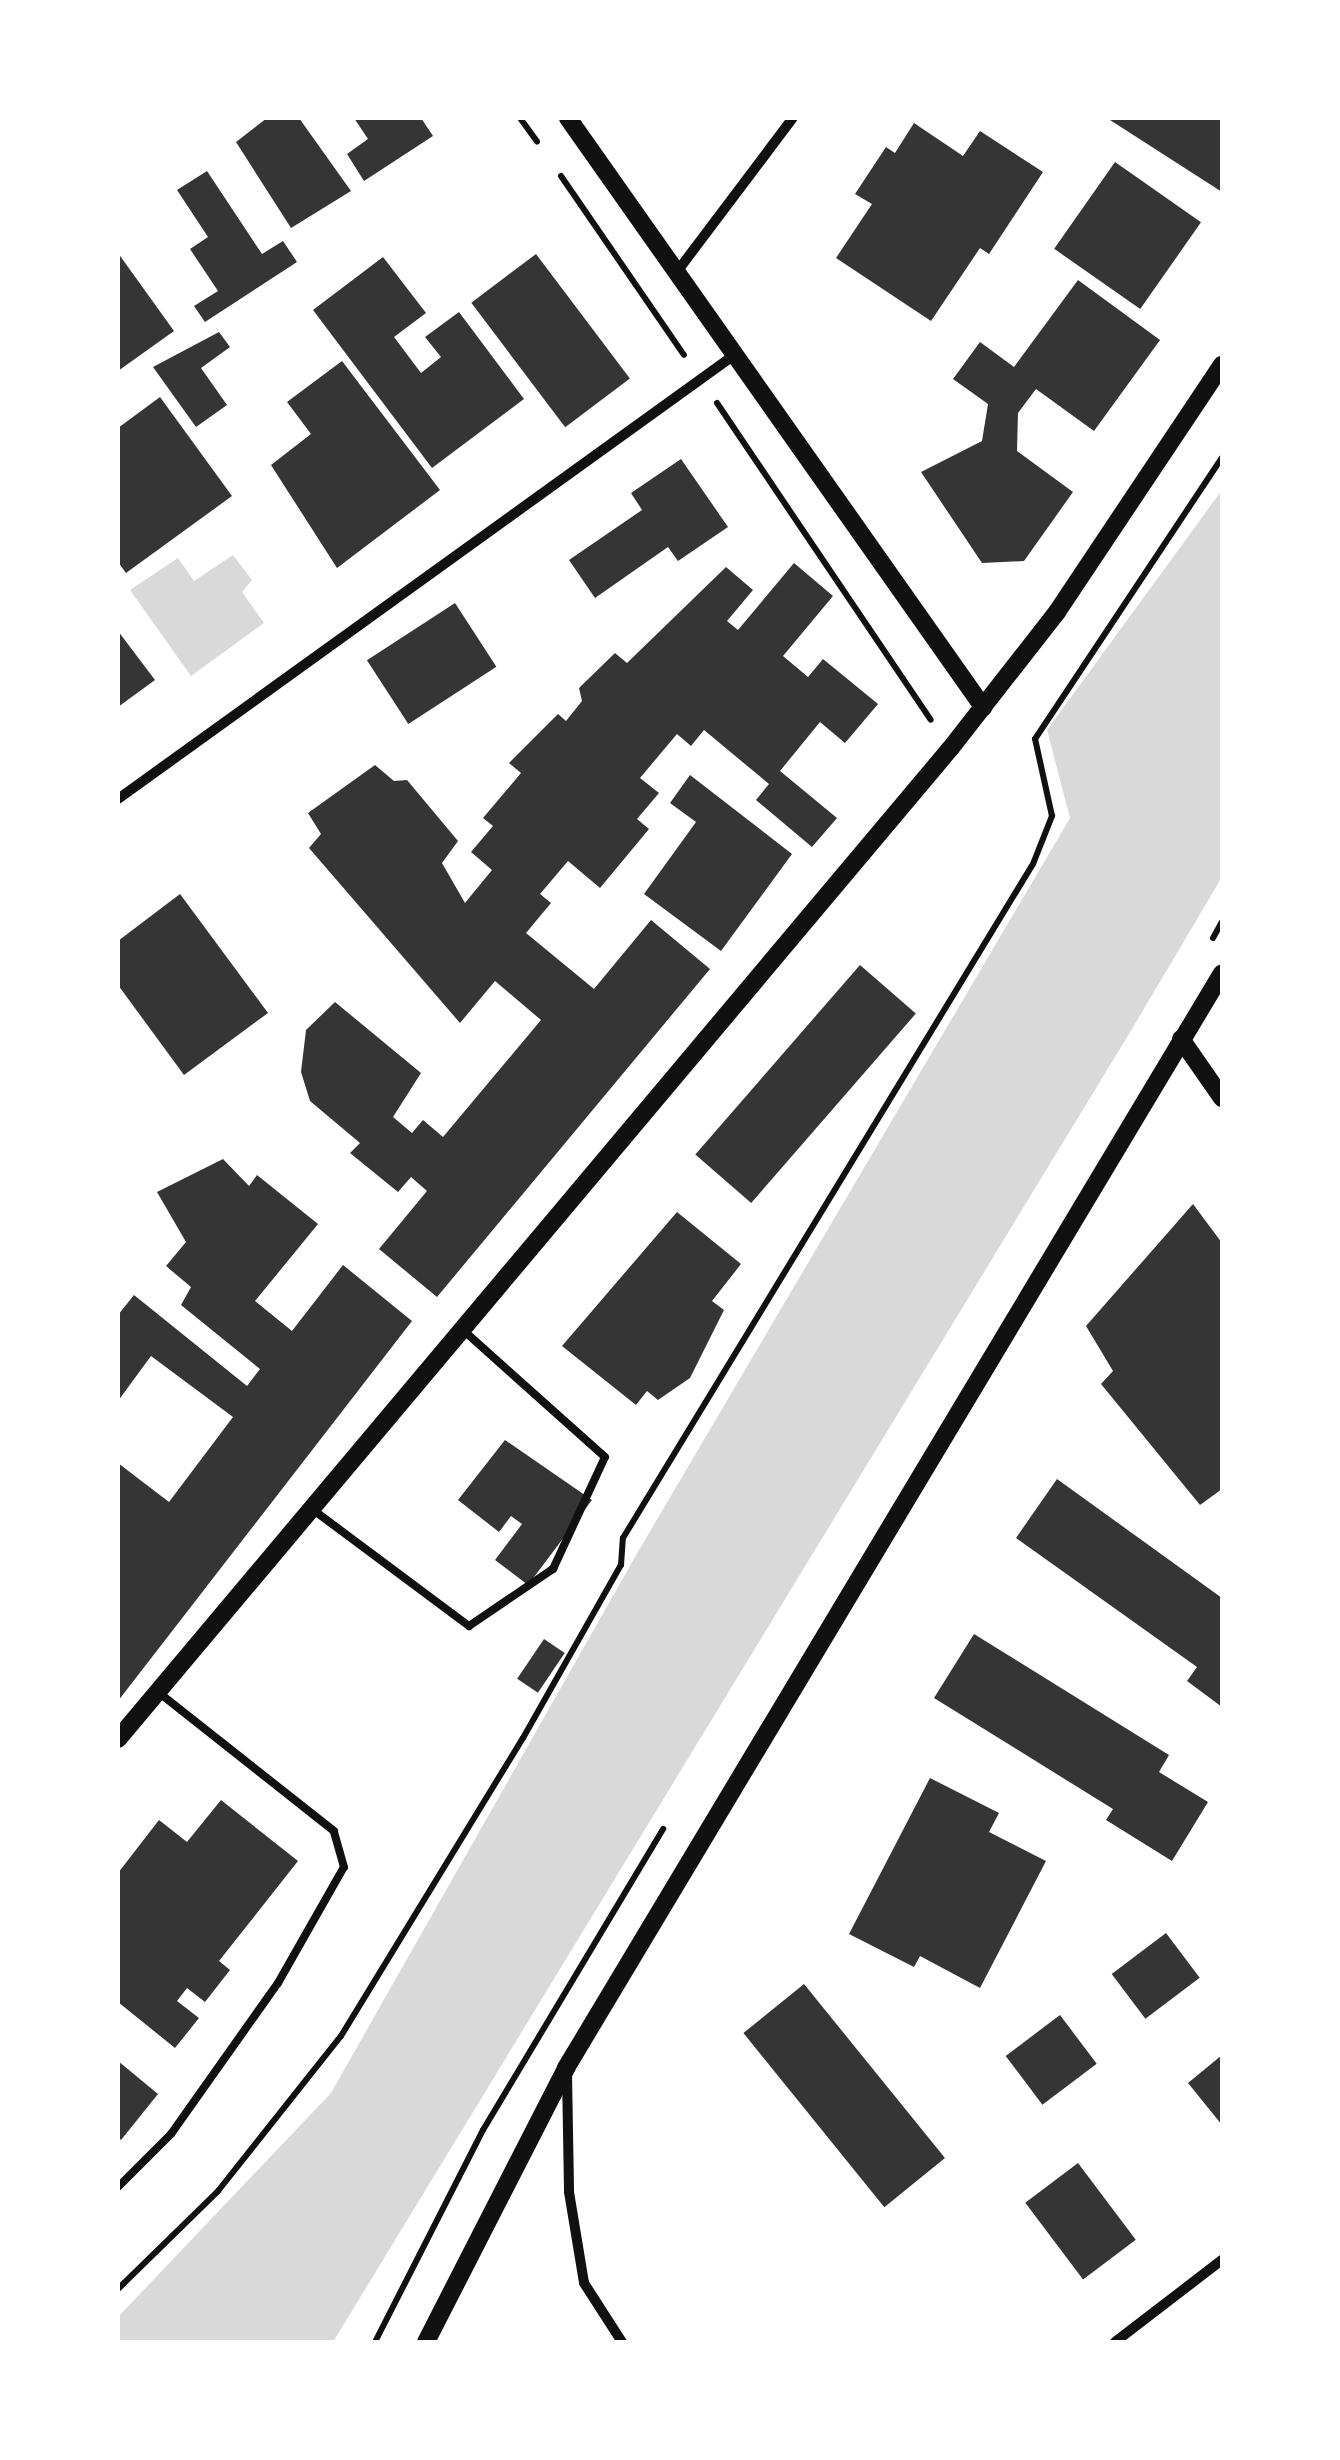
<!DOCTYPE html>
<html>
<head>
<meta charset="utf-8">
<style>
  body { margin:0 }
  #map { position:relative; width:1340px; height:2460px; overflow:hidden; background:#fff; font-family:"Golos Text",sans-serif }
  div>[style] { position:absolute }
  .water>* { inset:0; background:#d9d9d9 }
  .building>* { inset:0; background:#353535; transform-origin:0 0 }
  .path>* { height:6px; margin:-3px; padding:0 3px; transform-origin:3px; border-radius:3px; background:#111 }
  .service>* { height:8px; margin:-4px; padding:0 4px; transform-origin:4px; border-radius:4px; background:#111 }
  .minor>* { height:10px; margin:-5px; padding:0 5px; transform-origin:5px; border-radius:5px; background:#111 }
  .tertiary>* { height:18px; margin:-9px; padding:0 9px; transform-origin:9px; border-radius:9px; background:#111 }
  span { translate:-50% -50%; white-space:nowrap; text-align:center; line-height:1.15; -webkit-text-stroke:8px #fff; paint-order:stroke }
  .frame { position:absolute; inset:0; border:120px solid #fff; pointer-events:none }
</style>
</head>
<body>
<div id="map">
  <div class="water">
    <i style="clip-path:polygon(1222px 490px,1222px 877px,1132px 1029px,333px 2342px,118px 2342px,118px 2317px,331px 2093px,639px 1550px,1070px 818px,1047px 730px)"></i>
    <i style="clip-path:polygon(233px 555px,252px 580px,242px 592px,264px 623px,191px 676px,130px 590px,178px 558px,194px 581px)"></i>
  </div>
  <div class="building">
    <i style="clip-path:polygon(267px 118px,299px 118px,351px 191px,291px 228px,236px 142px)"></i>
    <i style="clip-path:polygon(354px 118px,421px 118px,433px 136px,364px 181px,347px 154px,368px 139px)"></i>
    <i style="clip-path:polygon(1112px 118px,1222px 118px,1222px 192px,1110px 120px)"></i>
    <i style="clip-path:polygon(914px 123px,963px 156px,980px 131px,1043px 172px,989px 254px,980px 248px,931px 321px,836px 258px,872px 204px,855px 194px,886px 147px,895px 153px)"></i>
    <i style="left:1115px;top:162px;width:105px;height:106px;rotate:35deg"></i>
    <i style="clip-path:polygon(207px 171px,262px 254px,283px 241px,297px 262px,205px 322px,194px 306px,218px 291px,190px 249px,208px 237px,177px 190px)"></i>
    <i style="clip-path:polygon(118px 253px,174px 331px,118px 371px)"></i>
    <i style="left:536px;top:254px;width:156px;height:81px;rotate:53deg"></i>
    <i style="clip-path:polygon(383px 257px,426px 313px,394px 337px,421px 373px,441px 357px,425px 337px,459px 312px,524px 399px,432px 468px,313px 310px)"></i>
    <i style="clip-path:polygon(1078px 280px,1160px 340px,1094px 431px,1036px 389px,1018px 413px,1017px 451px,1073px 492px,1024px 561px,982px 563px,921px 472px,982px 441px,988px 404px,953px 379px,980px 342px,1014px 367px)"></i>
    <i style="clip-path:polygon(219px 332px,230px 347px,201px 368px,227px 405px,196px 427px,153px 367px)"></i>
    <i style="clip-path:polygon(342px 361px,440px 490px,337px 568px,271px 465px,311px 434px,287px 402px)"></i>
    <i style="clip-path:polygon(160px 397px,232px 496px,126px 573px,118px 562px,118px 428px)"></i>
    <i style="clip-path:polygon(681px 459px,728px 527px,678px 561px,668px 547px,595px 598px,569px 560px,642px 510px,631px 493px)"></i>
    <i style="clip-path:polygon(794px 563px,833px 596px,783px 656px,808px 677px,823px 659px,878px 704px,845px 743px,820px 722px,780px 771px,837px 818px,812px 847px,756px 800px,769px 784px,704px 730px,691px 746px,677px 734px,640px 778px,659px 793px,637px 819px,649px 829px,600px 888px,568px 861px,540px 894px,551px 903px,526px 933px,594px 989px,651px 920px,710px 969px,437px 1297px,379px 1249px,427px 1191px,411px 1177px,398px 1192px,350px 1153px,360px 1143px,310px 1101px,301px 1072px,306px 1030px,335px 1002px,421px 1073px,393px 1117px,412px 1133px,423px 1120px,443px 1137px,541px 1020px,495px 981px,460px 1023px,309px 848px,321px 834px,308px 813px,375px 765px,394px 781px,407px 780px,458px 841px,442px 863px,465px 903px,492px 870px,471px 852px,493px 826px,483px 818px,521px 773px,509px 763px,558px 714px,566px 721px,582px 701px,579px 688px,615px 653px,627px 663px,726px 567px,753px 590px,727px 621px,738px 630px)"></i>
    <i style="left:455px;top:603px;width:76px;height:105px;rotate:57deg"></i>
    <i style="clip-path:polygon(118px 631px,155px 680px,118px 707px)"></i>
    <i style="clip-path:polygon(690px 775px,792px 854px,721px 951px,644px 894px,696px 822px,670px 803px)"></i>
    <i style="clip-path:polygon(180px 894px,268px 1013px,184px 1075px,118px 985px,118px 941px)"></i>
    <i style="left:860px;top:965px;width:74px;height:251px;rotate:41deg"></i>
    <i style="clip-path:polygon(223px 1159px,249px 1186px,257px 1175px,318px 1224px,255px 1301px,292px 1331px,343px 1265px,412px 1321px,118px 1701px,118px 1463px,169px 1502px,233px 1417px,151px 1356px,118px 1401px,118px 1315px,134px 1295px,247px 1386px,260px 1369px,181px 1305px,191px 1287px,166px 1266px,186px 1242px,157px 1192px)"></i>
    <i style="clip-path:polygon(1193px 1204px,1222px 1243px,1222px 1489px,1200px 1505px,1101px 1384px,1113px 1371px,1086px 1326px)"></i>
    <i style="clip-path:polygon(677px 1212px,741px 1264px,712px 1301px,724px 1310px,690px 1378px,658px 1400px,647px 1391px,636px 1405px,562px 1346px)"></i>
    <i style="clip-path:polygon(505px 1440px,592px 1500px,528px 1585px,495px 1560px,522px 1524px,511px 1516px,499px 1532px,458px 1500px)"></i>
    <i style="clip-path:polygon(1057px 1479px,1222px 1598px,1222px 1707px,1187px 1681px,1197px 1667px,1016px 1538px)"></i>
    <i style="clip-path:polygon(974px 1634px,1169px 1755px,1159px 1772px,1208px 1802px,1172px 1861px,1106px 1820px,1113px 1809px,934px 1698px)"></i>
    <i style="left:544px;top:1639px;width:25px;height:48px;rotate:34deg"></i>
    <i style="clip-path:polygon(930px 1778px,999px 1813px,989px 1832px,1046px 1861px,980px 1988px,920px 1956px,914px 1967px,849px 1934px)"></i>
    <i style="clip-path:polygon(221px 1800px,298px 1861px,219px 1961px,230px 1970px,205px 2002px,187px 1988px,177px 2001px,199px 2018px,175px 2048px,118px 2002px,118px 1873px,159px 1820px,187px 1842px)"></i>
    <i style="left:1166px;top:1933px;width:56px;height:68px;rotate:53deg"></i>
    <i style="left:804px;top:1984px;width:224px;height:78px;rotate:51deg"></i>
    <i style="left:1060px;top:2015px;width:61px;height:68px;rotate:53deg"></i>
    <i style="clip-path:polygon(1222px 2055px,1222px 2125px,1188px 2083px)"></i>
    <i style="clip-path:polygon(118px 2061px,158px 2094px,121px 2140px,118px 2137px)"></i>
    <i style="left:1078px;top:2163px;width:96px;height:66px;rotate:53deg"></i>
  </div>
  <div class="path">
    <i style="left:520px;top:118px;width:29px;rotate:54deg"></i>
    <i style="left:561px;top:176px;width:217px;rotate:55.5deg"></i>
    <i style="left:717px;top:403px;width:382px;rotate:56deg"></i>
    <i style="left:1213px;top:938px;width:18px;rotate:-61deg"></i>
    <i style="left:118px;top:2289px;width:140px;rotate:-44.4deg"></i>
    <i style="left:218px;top:2191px;width:198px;rotate:-51.6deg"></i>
    <i style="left:341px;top:2036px;width:349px;rotate:-58.6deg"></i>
    <i style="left:523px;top:1738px;width:199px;rotate:-60.5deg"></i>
    <i style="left:621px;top:1565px;width:27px;rotate:-86deg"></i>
    <i style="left:623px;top:1538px;width:789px;rotate:-58.69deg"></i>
    <i style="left:1033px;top:864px;width:52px;rotate:-68.4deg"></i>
    <i style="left:1052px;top:816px;width:79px;rotate:-102.4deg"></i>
    <i style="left:1035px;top:739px;width:338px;rotate:-56.4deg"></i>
    <i style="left:375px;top:2342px;width:238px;rotate:-63deg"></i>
    <i style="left:483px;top:2130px;width:351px;rotate:-59.1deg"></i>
  </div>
  <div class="service">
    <i style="left:312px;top:1509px;width:196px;rotate:36.7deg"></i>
    <i style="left:469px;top:1626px;width:102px;rotate:-34.2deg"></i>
    <i style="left:553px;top:1569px;width:123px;rotate:-65.1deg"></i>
    <i style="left:605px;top:1457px;width:189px;rotate:-138.2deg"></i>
    <i style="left:118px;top:2187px;width:75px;rotate:-45deg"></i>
    <i style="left:171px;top:2134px;width:185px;rotate:-54.7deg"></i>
    <i style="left:278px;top:1983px;width:133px;rotate:-60.4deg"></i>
    <i style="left:344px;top:1867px;width:37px;rotate:-106deg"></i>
    <i style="left:334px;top:1831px;width:224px;rotate:-141.7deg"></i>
  </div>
  <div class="minor">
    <i style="left:676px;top:273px;width:194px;rotate:-53deg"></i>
    <i style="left:118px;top:799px;width:758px;rotate:-35.77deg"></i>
    <i style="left:567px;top:2074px;width:118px;rotate:89deg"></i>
    <i style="left:569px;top:2192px;width:92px;rotate:80.6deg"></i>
    <i style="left:584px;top:2283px;width:70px;rotate:57.2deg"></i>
    <i style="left:1115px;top:2342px;width:135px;rotate:-37.5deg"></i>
  </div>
  <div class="tertiary">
    <i style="left:568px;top:118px;width:721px;rotate:54.83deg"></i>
    <i style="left:1181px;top:1039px;width:72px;rotate:55.2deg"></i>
    <i style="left:118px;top:1739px;width:1293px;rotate:-49.96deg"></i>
    <i style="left:950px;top:749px;width:174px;rotate:-52deg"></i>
    <i style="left:1057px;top:612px;width:297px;rotate:-56.3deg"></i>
    <i style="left:426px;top:2342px;width:308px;rotate:-62.9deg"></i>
    <i style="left:566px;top:2068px;width:1276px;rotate:-59.07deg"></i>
  </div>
  <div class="frame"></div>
</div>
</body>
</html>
